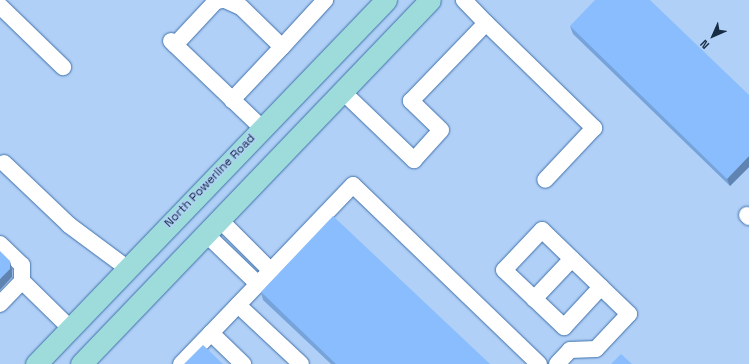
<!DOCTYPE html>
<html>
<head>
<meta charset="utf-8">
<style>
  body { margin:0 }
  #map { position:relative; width:749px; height:364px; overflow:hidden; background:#b1d0f7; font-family:"Space Grotesk",sans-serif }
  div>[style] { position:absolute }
  .roads { filter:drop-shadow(0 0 1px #3e70aa) drop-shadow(0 0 1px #3e70aa) }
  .minor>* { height:16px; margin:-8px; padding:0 8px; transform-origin:8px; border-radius:8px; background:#fff }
  .major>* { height:21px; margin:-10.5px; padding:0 10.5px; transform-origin:10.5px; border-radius:10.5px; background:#9ddcdb }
  .wall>* { inset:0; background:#76a3da }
  .shaded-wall>* { inset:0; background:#6084b1 }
  .building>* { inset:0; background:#89bdfd }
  span { translate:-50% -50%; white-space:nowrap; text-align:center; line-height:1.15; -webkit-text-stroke:3px #b1d0f7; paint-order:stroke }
  .street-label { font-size:12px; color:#162b44 }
  .north { position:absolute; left:693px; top:16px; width:40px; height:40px; -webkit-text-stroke:3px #b1d0f7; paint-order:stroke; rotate:225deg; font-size:11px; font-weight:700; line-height:16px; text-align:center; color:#162b44 }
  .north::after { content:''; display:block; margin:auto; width:14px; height:18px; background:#162b44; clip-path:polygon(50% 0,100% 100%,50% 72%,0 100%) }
</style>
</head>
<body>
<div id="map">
  <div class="roads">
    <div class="minor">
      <i style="left:225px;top:0;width:17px;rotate:24deg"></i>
      <i style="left:241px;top:7px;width:57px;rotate:44.3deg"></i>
      <i style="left:282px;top:47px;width:73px;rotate:133.3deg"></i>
      <i style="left:0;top:6px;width:88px;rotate:44.1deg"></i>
      <i style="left:486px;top:23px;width:151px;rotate:44.2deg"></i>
      <i style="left:594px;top:128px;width:71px;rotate:133.3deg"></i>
      <i style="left:171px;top:41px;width:124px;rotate:43.7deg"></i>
      <i style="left:175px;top:45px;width:60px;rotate:-47deg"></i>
      <i style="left:216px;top:1px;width:6px;rotate:-9deg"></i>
      <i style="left:282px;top:47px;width:64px;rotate:-47.5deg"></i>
      <i style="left:342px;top:91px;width:100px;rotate:43.8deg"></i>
      <i style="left:414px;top:160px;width:40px;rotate:-48deg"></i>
      <i style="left:441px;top:130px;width:42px;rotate:-136deg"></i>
      <i style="left:411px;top:101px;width:108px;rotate:-46.1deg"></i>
      <i style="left:486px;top:23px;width:32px;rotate:-134deg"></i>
      <i style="left:4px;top:163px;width:90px;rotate:43.6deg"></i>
      <i style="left:69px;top:225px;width:72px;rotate:36.6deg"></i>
      <i style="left:747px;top:215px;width:3px;rotate:45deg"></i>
      <i style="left:221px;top:221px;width:71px;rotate:45deg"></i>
      <i style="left:207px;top:235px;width:71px;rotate:43.9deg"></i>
      <i style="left:0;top:244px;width:30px;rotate:44deg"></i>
      <i style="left:22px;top:265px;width:16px;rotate:90deg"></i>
      <i style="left:534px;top:299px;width:55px;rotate:-46.5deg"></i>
      <i style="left:0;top:304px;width:32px;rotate:-46deg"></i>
      <i style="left:22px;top:281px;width:67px;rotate:44.4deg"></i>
      <i style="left:238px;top:305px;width:86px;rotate:43.1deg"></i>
      <i style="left:211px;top:333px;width:205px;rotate:-46.2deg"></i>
      <i style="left:353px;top:185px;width:258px;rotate:43.9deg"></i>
      <i style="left:181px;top:364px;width:43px;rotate:-45.9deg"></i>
      <i style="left:211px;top:333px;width:45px;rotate:44.1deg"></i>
      <i style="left:557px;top:364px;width:19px;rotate:-47deg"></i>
      <i style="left:570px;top:350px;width:26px;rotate:-2deg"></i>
      <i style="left:596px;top:349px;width:48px;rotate:-46.7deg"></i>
      <i style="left:629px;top:314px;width:39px;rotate:-136deg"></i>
      <i style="left:601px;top:287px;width:82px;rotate:-136deg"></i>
      <i style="left:542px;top:230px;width:55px;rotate:133.5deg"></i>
      <i style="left:504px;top:270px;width:83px;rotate:43.5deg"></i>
      <i style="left:564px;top:327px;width:54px;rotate:-47.2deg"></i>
    </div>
    <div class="major">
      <i style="left:36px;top:364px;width:505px;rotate:-46.12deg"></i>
      <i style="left:81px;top:364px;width:504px;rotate:-46.21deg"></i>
    </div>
  </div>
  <div class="wall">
    <i style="clip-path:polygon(570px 26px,749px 95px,749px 167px,730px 186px,573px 34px)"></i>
    <i style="clip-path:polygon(261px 292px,490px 364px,331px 364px,263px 300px)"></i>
  </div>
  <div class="shaded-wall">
    <i style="clip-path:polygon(749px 156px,749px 167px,730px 186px,727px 179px)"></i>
    <i style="clip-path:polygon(10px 261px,12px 269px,12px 277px,0 290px,0 279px)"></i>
  </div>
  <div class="building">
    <i style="clip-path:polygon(595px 0,650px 0,749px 95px,749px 156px,727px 179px,570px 26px)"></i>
    <i style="clip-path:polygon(333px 216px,490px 364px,336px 364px,261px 292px)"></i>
    <i style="clip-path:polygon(0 251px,10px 261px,10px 269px,0 279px)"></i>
    <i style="clip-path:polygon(203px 345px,223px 364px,184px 364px)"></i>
    <i style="clip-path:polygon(621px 354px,632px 364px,611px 364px)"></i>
  </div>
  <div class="street-label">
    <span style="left:210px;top:181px;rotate:-46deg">North Powerline Road</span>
  </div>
  <div class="north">N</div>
</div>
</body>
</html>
